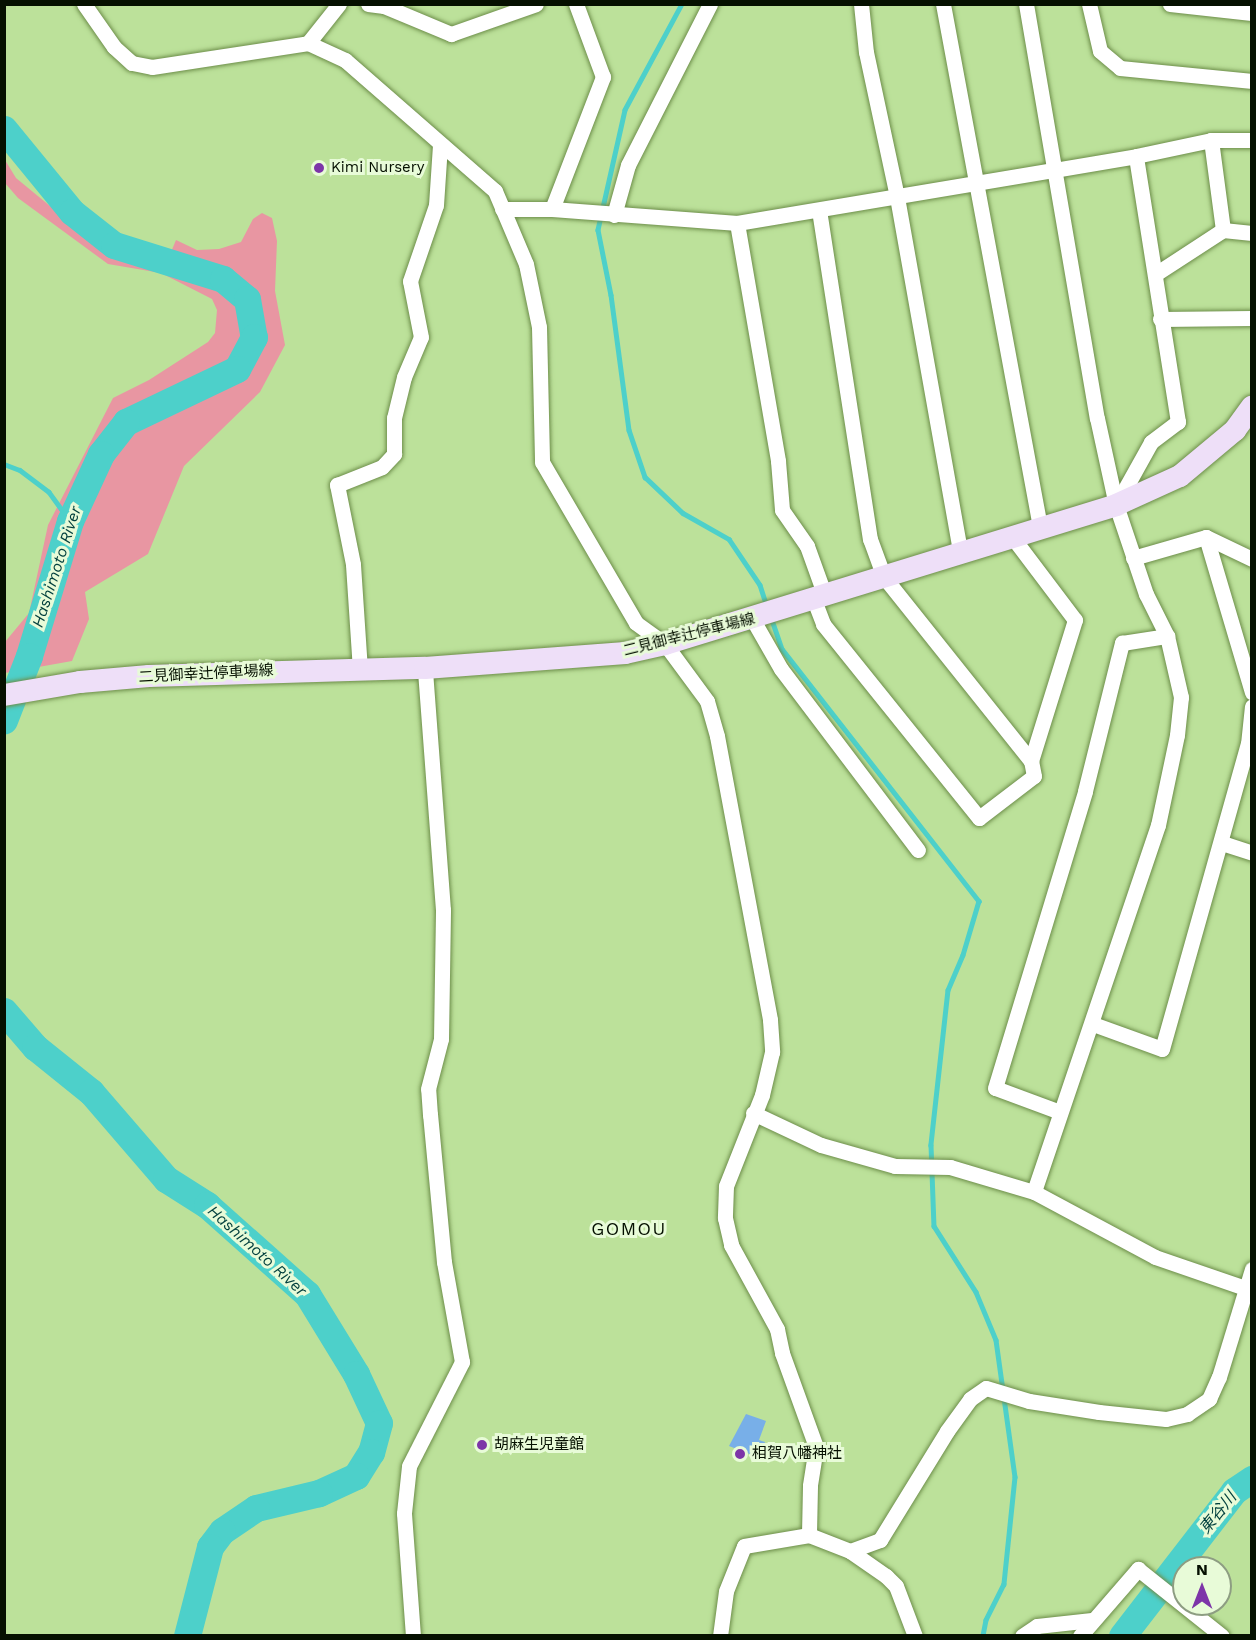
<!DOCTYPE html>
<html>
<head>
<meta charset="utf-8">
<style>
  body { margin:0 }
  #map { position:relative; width:1256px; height:1640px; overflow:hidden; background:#bce19a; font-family:"Work Sans","Noto Sans JP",sans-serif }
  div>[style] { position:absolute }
  .green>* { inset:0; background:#e896a2 }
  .stream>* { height:4.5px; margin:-2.25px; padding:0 2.25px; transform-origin:2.25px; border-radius:2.25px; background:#4dd0ca }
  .river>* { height:27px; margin:-13.5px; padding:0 13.5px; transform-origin:13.5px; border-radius:13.5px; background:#4dd0ca }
  .building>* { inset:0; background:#78afe8 }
  .roads { filter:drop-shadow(0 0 2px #6d8e4a) drop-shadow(0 0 2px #6d8e4a) }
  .minor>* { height:15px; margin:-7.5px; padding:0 7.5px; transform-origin:7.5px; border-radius:7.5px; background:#fff }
  .secondary>* { height:22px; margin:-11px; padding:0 11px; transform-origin:11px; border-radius:11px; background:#eedff8 }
  .dots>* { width:16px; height:16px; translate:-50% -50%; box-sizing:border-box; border:3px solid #e8fbd8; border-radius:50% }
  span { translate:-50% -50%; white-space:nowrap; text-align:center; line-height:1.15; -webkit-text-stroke:6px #e8fbd8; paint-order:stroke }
  .poi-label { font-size:15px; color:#051000 }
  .left { translate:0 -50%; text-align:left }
  .street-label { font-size:15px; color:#051000 }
  .water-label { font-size:16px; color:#003f3d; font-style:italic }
  .quarter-label { font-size:18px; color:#051000; letter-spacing:1.5px }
  .frame { position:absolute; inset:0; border:6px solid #051000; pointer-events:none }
  .north { position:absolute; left:1172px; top:1556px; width:60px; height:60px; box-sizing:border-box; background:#e8fbd8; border:2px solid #8d9d82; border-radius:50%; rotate:0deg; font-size:16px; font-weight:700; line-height:24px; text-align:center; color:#051000 }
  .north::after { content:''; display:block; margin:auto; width:21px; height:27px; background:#7d35a8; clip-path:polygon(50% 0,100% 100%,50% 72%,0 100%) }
</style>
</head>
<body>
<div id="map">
  <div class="green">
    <i style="clip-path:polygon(5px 160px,16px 178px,90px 239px,164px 269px,176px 240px,197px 250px,219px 249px,241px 242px,253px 219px,262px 213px,272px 218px,277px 241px,275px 291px,285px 345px,260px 392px,184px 466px,148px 554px,85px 592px,89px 619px,72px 661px,5px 673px,5px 642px,29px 613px,48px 525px,113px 398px,149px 380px,208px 342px,215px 333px,217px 310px,212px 299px,161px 273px,108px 264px,18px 198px,5px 183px)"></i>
  </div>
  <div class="stream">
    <i style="left:682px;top:4px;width:120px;rotate:118.3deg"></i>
    <i style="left:625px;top:110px;width:123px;rotate:102.7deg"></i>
    <i style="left:598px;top:230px;width:66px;rotate:78.7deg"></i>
    <i style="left:611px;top:295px;width:136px;rotate:82.4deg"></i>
    <i style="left:629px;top:430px;width:50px;rotate:71.2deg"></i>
    <i style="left:645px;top:477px;width:52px;rotate:43.5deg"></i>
    <i style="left:683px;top:513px;width:53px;rotate:29.5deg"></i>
    <i style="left:729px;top:539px;width:55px;rotate:56deg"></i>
    <i style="left:760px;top:585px;width:23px;rotate:72deg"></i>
    <i style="left:4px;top:464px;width:17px;rotate:21deg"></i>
    <i style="left:20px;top:470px;width:36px;rotate:37deg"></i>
    <i style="left:49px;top:492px;width:36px;rotate:54deg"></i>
    <i style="left:771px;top:617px;width:34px;rotate:71deg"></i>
    <i style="left:782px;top:649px;width:320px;rotate:52deg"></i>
    <i style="left:979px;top:901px;width:56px;rotate:106.5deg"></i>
    <i style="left:963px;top:955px;width:38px;rotate:113deg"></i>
    <i style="left:948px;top:990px;width:156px;rotate:96.3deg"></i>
    <i style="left:931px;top:1145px;width:81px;rotate:87.9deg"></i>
    <i style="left:934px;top:1226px;width:78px;rotate:57.5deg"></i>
    <i style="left:976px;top:1292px;width:52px;rotate:67.4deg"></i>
    <i style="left:996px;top:1340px;width:138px;rotate:82.1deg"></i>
    <i style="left:1015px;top:1477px;width:108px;rotate:95.9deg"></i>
    <i style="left:1004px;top:1584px;width:40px;rotate:116.6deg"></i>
    <i style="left:986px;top:1620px;width:16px;rotate:101deg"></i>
  </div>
  <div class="river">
    <i style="left:4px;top:129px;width:107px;rotate:50.7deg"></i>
    <i style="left:72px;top:212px;width:53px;rotate:38.2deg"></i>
    <i style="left:114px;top:245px;width:114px;rotate:17.3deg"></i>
    <i style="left:223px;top:279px;width:31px;rotate:40deg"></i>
    <i style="left:247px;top:299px;width:39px;rotate:80deg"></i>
    <i style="left:254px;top:337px;width:36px;rotate:118deg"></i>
    <i style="left:237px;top:369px;width:123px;rotate:154.5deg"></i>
    <i style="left:126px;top:422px;width:41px;rotate:128deg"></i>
    <i style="left:101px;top:454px;width:74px;rotate:114.8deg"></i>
    <i style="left:70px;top:521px;width:141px;rotate:106.9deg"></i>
    <i style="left:29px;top:656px;width:69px;rotate:111.3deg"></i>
    <i style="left:4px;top:1011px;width:48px;rotate:49.3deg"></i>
    <i style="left:35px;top:1047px;width:72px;rotate:38.8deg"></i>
    <i style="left:91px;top:1092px;width:115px;rotate:49.2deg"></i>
    <i style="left:166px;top:1179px;width:49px;rotate:32.4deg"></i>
    <i style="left:207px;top:1205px;width:134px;rotate:41.7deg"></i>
    <i style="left:307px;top:1294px;width:94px;rotate:58.5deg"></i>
    <i style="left:356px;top:1374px;width:54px;rotate:64.9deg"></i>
    <i style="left:379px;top:1423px;width:30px;rotate:105deg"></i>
    <i style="left:371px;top:1452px;width:28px;rotate:122deg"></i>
    <i style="left:356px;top:1476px;width:41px;rotate:155.3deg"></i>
    <i style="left:319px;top:1493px;width:65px;rotate:166.6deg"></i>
    <i style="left:256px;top:1508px;width:41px;rotate:145.9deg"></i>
    <i style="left:222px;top:1531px;width:20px;rotate:127deg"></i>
    <i style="left:210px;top:1547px;width:92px;rotate:104.5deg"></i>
    <i style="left:1122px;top:1636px;width:183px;rotate:-52.3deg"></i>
    <i style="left:1234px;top:1491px;width:22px;rotate:-34deg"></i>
  </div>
  <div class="building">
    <i style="clip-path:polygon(746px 1414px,766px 1421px,759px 1440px,765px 1442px,760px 1458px,729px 1446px)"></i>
  </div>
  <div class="roads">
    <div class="minor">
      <i style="left:84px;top:4px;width:52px;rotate:55.1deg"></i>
      <i style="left:114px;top:47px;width:24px;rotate:42deg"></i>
      <i style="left:132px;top:63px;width:20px;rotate:11deg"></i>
      <i style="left:152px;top:67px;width:158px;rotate:-8.7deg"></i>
      <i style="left:308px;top:43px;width:41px;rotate:24.7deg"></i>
      <i style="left:345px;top:60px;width:199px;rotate:41.1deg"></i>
      <i style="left:495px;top:191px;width:79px;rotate:67deg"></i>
      <i style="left:526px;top:264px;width:64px;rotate:78.3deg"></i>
      <i style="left:539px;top:327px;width:135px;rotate:88.7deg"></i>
      <i style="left:542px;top:462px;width:186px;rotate:59.7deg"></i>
      <i style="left:636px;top:623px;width:36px;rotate:36deg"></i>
      <i style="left:665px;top:644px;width:71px;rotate:53.6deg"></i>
      <i style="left:707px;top:701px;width:36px;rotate:74deg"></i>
      <i style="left:717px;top:736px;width:289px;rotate:79.4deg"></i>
      <i style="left:770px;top:1020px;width:32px;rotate:86deg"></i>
      <i style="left:772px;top:1052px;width:44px;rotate:103.1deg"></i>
      <i style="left:762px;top:1095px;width:98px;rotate:111.6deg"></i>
      <i style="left:726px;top:1186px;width:32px;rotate:92deg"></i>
      <i style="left:725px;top:1218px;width:28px;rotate:77deg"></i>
      <i style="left:731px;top:1245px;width:96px;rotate:61.3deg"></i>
      <i style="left:777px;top:1329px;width:25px;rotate:78deg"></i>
      <i style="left:782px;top:1353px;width:100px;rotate:70.1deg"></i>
      <i style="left:816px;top:1447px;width:39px;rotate:99deg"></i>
      <i style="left:810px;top:1486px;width:49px;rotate:91.2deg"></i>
      <i style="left:368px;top:4px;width:16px;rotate:7deg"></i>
      <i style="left:384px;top:6px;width:73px;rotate:22.7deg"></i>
      <i style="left:451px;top:34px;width:90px;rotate:-19.4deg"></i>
      <i style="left:861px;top:4px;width:48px;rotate:84.1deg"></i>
      <i style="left:866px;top:52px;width:148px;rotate:77.9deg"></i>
      <i style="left:897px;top:197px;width:360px;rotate:79.9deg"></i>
      <i style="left:943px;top:4px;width:532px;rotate:79.49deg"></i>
      <i style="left:1026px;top:4px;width:420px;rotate:80.3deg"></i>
      <i style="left:1097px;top:418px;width:89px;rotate:77.7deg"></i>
      <i style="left:1116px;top:505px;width:94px;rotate:71.4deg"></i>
      <i style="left:1146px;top:594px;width:47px;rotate:63.4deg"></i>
      <i style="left:1167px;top:636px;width:63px;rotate:77.1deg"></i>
      <i style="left:1181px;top:697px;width:38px;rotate:96deg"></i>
      <i style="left:1177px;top:735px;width:92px;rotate:101.9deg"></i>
      <i style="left:1158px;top:825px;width:387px;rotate:108.7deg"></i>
      <i style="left:1089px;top:4px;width:48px;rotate:76.8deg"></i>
      <i style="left:1100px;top:51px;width:26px;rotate:40deg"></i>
      <i style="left:1120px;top:68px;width:133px;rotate:5.6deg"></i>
      <i style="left:1170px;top:4px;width:82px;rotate:6.3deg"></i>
      <i style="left:308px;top:43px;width:50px;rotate:-51.5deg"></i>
      <i style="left:1211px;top:140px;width:91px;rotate:82.4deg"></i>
      <i style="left:502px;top:209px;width:50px"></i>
      <i style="left:552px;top:209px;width:186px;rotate:4.3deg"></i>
      <i style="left:737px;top:223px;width:405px;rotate:-9.5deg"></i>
      <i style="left:1136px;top:156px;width:77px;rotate:-12deg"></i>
      <i style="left:1211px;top:140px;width:41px"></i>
      <i style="left:552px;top:209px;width:142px;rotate:-68.9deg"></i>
      <i style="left:603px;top:77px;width:78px;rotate:-110.3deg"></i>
      <i style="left:819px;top:210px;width:333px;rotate:81.2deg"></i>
      <i style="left:870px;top:539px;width:40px;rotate:69.8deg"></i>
      <i style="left:884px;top:577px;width:236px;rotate:51.4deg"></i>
      <i style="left:1031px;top:761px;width:148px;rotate:-72.7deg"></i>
      <i style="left:1075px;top:620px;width:103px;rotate:-127.1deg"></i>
      <i style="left:614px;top:215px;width:52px;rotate:-74.4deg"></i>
      <i style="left:628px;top:165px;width:181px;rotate:-63deg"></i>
      <i style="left:737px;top:223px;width:242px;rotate:80.2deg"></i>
      <i style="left:778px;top:461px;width:49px;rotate:85.3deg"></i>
      <i style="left:782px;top:510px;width:44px;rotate:55.2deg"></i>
      <i style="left:807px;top:546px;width:53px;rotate:70.2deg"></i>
      <i style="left:1157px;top:273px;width:79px;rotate:-33.1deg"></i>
      <i style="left:1223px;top:230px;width:29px;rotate:6deg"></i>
      <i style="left:1160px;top:319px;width:92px;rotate:-0.6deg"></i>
      <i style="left:1116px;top:505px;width:72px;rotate:-60.9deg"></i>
      <i style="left:1151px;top:442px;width:34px;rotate:-37deg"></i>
      <i style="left:1178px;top:422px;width:269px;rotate:-99deg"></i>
      <i style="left:1206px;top:537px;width:162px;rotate:73.5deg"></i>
      <i style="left:1133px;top:558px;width:76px;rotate:-16deg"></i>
      <i style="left:1206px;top:537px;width:51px;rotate:25.6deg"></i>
      <i style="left:814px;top:600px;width:26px;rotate:69deg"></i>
      <i style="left:823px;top:624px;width:249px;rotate:51.2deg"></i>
      <i style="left:979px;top:818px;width:69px;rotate:-37.4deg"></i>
      <i style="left:1034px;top:776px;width:15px;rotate:-101deg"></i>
      <i style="left:753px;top:620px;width:56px;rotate:60.3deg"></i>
      <i style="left:781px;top:669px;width:227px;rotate:52.9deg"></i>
      <i style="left:360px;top:670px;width:106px;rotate:-93.8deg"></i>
      <i style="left:353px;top:564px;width:81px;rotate:-101.4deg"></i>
      <i style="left:337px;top:485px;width:48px;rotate:-21.8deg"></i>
      <i style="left:382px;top:467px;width:18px;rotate:-47deg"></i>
      <i style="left:394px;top:454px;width:36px;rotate:-90deg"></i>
      <i style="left:394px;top:418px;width:42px;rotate:-76.3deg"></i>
      <i style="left:404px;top:377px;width:43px;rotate:-67deg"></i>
      <i style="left:421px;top:337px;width:57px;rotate:-101.1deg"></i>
      <i style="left:410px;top:281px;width:80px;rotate:-71.1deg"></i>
      <i style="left:436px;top:205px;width:61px;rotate:-86.2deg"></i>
      <i style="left:1222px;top:843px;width:32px;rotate:18deg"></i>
      <i style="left:1093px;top:1024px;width:73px;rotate:19.9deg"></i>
      <i style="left:1162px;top:1049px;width:317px;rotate:-74.3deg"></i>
      <i style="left:1248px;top:744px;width:38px;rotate:-84deg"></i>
      <i style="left:1060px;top:1112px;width:69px;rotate:-159.7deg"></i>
      <i style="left:995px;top:1088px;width:310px;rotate:-73.1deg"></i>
      <i style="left:1085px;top:791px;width:153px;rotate:-76deg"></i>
      <i style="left:1122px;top:643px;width:46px;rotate:-8.8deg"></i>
      <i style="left:753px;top:1113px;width:75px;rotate:25.2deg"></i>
      <i style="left:821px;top:1145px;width:77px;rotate:15.8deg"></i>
      <i style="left:895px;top:1166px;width:55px;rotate:1deg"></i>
      <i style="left:950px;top:1167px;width:88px;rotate:16.6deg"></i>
      <i style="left:1034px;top:1192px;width:137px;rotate:28.2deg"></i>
      <i style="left:1155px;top:1257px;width:98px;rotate:19deg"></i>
      <i style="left:850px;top:1551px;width:32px;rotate:-20deg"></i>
      <i style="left:880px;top:1540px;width:128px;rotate:-58.4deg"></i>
      <i style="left:947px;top:1431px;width:39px;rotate:-54deg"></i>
      <i style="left:970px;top:1399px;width:19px;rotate:-35deg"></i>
      <i style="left:986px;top:1388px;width:45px;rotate:16.8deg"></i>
      <i style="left:1029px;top:1401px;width:71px;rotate:8.9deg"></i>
      <i style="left:1099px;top:1412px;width:67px;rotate:6deg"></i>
      <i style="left:1166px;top:1419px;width:22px;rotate:-13deg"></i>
      <i style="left:1187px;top:1414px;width:27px;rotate:-34deg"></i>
      <i style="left:1209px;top:1399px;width:24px;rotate:-66deg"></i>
      <i style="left:1219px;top:1377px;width:113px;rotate:-73deg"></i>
      <i style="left:413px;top:1636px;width:123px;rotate:-94.2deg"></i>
      <i style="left:404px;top:1513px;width:47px;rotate:-83.9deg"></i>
      <i style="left:409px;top:1466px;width:117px;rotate:-63deg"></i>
      <i style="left:462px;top:1362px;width:102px;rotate:-100.2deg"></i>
      <i style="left:444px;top:1262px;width:148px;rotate:-95.4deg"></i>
      <i style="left:430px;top:1115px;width:26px;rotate:-94deg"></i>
      <i style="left:428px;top:1089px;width:52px;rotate:-75.4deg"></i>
      <i style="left:441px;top:1039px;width:129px;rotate:-89.1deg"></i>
      <i style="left:443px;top:910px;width:243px;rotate:-94.3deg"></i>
      <i style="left:720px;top:1636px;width:45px;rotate:-82.4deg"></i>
      <i style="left:726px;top:1591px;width:48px;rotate:-68.2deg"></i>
      <i style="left:744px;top:1546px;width:66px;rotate:-9.6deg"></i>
      <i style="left:809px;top:1535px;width:44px;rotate:21.3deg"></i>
      <i style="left:850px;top:1551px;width:44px;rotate:34.8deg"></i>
      <i style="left:886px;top:1576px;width:14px;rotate:45deg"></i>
      <i style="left:896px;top:1586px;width:53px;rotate:69.2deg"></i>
      <i style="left:1022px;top:1636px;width:18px;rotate:-34deg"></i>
      <i style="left:1037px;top:1626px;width:55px;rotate:-6.2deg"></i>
      <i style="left:1080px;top:1636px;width:89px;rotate:-49.1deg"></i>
      <i style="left:1138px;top:1569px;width:107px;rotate:38.6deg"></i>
    </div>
    <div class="secondary">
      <i style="left:4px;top:695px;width:77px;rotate:-9.7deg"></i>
      <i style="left:80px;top:682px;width:69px;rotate:-5deg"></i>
      <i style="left:149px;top:676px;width:276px;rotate:-1.7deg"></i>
      <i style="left:425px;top:668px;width:201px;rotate:-4.3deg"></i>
      <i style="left:625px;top:653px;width:41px;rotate:-12.7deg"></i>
      <i style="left:665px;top:644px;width:472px;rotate:-17.1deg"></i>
      <i style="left:1116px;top:505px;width:70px;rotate:-24.4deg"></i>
      <i style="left:1180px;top:476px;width:72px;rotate:-39.9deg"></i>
      <i style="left:1235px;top:430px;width:29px;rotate:-54deg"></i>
    </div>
  </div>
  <div class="dots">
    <i style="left:319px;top:168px;background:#7d35a8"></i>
    <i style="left:482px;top:1445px;background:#7d35a8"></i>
    <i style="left:740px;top:1454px;background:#7d35a8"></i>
  </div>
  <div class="poi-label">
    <span class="left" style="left:331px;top:168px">Kimi Nursery</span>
    <span class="left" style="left:494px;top:1445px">胡麻生児童館</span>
    <span class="left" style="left:752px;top:1454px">相賀八幡神社</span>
  </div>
  <div class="street-label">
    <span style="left:689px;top:635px;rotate:-14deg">二見御幸辻停車場線</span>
    <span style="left:206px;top:674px;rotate:-3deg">二見御幸辻停車場線</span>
  </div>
  <div class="water-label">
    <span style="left:57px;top:567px;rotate:-72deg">Hashimoto River</span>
    <span style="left:257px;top:1251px;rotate:42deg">Hashimoto River</span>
    <span style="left:1218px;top:1513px;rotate:-51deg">東谷川</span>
  </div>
  <div class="quarter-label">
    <span style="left:629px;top:1229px">GOMOU</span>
  </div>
  <div class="frame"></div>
  <div class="north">N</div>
</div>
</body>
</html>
